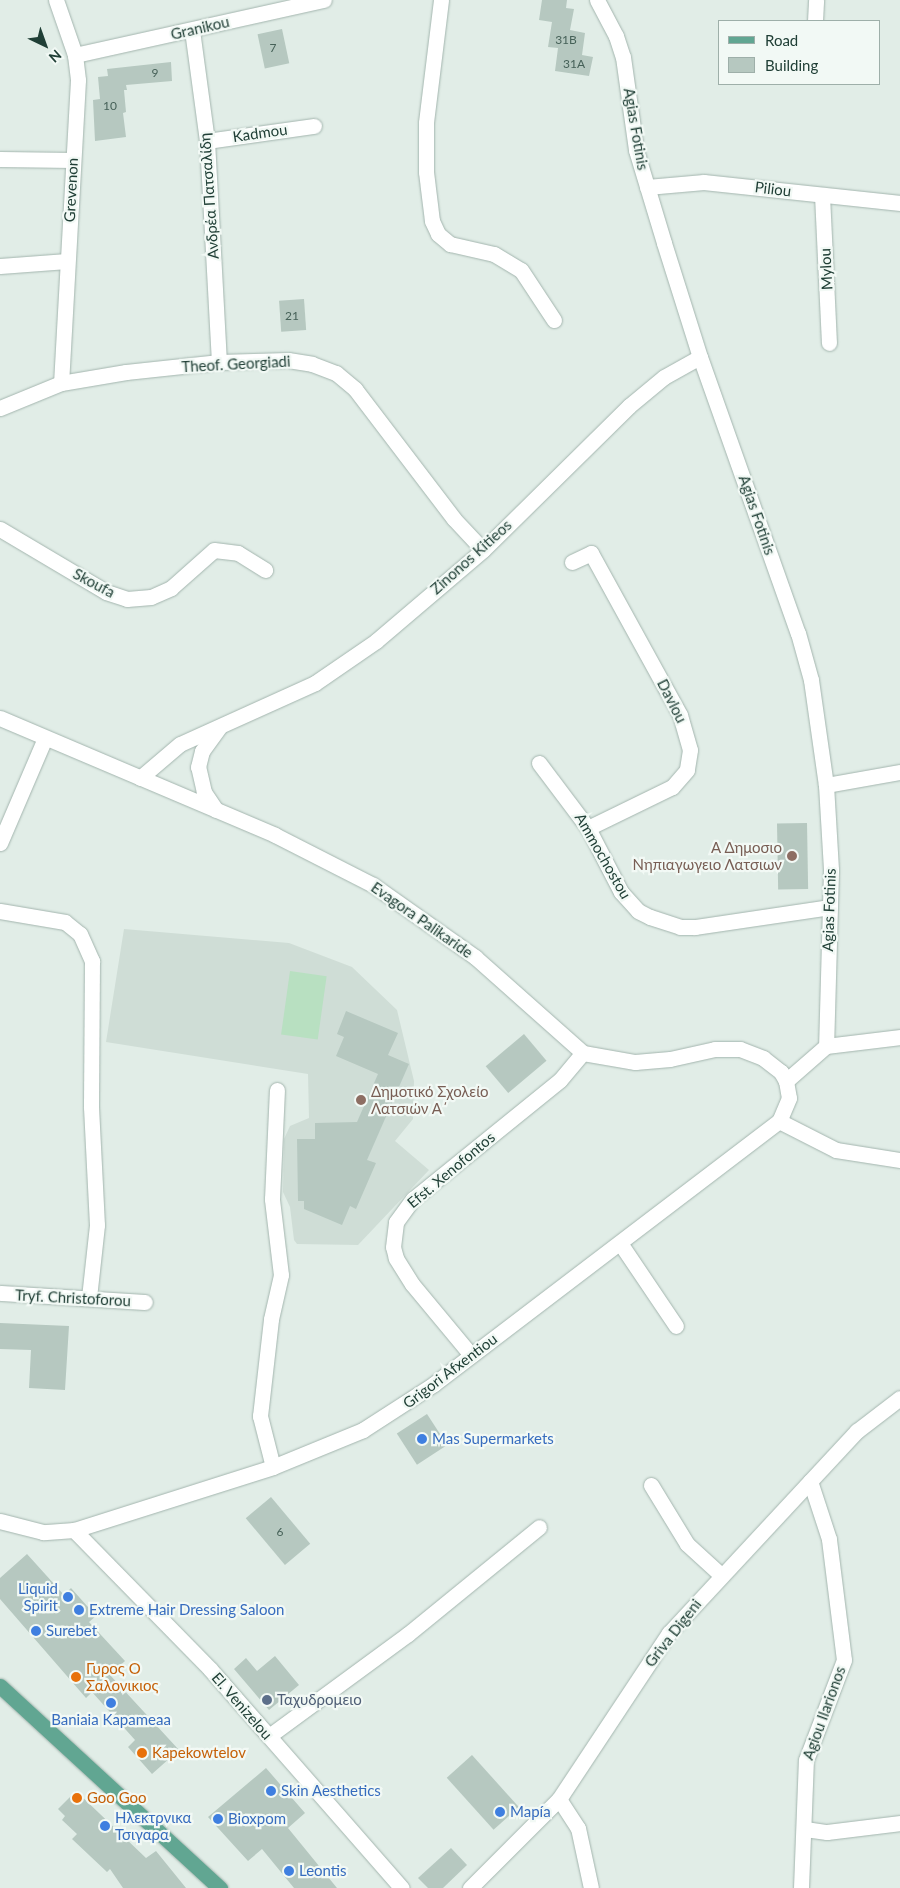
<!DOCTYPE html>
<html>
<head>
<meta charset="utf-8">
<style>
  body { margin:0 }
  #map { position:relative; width:900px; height:1888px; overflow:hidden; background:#e1ede7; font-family:Lato,sans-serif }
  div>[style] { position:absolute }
  .built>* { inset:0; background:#cfddd6 }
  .green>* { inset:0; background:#b8e0c1; transform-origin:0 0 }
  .building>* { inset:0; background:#b6c8c0; transform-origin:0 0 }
  .roads { filter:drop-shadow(0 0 1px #a3b5ae) drop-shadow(0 0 1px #a3b5ae) }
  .minor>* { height:15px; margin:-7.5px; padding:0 7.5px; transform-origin:7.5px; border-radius:7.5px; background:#fff }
  .major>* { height:15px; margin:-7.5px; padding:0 7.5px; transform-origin:7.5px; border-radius:7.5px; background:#61a692 }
  .dots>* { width:14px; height:14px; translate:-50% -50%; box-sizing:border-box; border:2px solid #f2f9f5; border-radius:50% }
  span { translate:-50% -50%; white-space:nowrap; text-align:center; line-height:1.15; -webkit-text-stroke:4.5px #f2f9f5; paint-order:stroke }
  .number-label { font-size:12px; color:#466158 }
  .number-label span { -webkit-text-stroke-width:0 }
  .street-label { font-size:15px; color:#203f36 }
  .education-label { font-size:15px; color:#785e54 }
  .right { translate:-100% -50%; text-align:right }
  .left { translate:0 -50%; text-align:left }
  .shop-label { font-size:15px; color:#366cbe }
  .food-label { font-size:15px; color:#c56008 }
  .service-label { font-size:15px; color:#4e5e75 }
  .legend { position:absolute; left:718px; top:20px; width:162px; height:65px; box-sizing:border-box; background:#f2f9f5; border:1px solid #9eafa9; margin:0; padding:6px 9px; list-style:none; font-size:15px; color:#203f36 }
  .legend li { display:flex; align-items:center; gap:10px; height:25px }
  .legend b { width:25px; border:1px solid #9eafa9 }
  .north { position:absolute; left:20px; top:20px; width:50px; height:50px; -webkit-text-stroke:4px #f2f9f5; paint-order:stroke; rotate:138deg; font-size:14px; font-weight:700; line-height:20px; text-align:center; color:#203f36 }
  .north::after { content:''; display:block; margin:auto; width:18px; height:22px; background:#203f36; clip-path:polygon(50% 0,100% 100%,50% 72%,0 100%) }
</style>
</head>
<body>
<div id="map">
  <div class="built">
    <i style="clip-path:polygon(124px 929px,289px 943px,352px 967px,397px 1010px,414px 1081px,413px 1119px,395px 1141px,429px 1170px,358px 1245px,297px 1244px,294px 1240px,290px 1207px,283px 1192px,284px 1139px,290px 1126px,309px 1118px,308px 1074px,106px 1042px)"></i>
  </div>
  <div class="green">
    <i style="left:290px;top:971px;width:37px;height:64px;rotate:8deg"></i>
  </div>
  <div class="building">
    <i style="clip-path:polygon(542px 0,567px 0,566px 8px,574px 9px,570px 30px,585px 33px,582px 55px,593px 57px,589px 76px,555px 71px,558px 48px,548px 47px,552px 22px,539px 20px)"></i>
    <i style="left:282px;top:29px;width:35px;height:25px;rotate:78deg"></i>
    <i style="clip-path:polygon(171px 62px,172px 81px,126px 85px,127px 90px,124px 90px,126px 112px,123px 113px,126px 137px,95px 141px,93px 100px,100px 99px,98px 77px,108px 76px,107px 69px)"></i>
    <i style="left:304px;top:299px;width:31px;height:25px;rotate:86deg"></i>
    <i style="left:807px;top:823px;width:66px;height:30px;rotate:89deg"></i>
    <i style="clip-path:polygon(346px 1011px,398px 1033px,388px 1055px,409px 1064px,367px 1160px,376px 1163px,356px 1209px,350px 1206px,342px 1225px,304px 1209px,304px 1201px,298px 1201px,297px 1139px,315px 1139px,315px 1123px,357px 1122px,378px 1074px,336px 1056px,344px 1037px,337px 1034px)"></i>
    <i style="left:524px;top:1034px;width:35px;height:50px;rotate:50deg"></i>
    <i style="clip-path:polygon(0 1323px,69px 1326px,65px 1390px,29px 1388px,31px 1350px,0 1349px)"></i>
    <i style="left:427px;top:1414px;width:37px;height:36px;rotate:57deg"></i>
    <i style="left:271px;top:1497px;width:61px;height:33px;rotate:50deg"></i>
    <i style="clip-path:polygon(27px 1554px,64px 1595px,71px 1588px,96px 1616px,89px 1622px,125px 1661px,110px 1675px,179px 1750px,152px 1774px,128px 1747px,135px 1740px,92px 1692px,86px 1698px,0 1599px,0 1578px)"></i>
    <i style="clip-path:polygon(275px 1656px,299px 1685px,269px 1710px,234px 1669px,246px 1658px,257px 1671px)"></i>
    <i style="left:472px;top:1755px;width:70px;height:34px;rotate:48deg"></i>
    <i style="clip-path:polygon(266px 1768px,305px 1813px,288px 1828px,337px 1888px,294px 1888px,262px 1849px,248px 1861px,208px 1817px)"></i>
    <i style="clip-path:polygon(76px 1791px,146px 1858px,156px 1851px,186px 1888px,123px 1888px,110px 1869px,107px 1872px,72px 1839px,77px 1834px,62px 1820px,65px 1816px,58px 1809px)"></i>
    <i style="clip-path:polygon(451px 1848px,467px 1865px,443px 1888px,428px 1888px,418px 1878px)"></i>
  </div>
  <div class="roads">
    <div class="minor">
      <i style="left:56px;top:0;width:58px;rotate:70.9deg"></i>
      <i style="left:75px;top:55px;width:25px;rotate:83deg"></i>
      <i style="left:78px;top:80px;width:303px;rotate:93.2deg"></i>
      <i style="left:441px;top:0;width:124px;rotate:97deg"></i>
      <i style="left:426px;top:123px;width:49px;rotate:90deg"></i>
      <i style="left:426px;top:172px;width:49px;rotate:83deg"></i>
      <i style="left:432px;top:221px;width:14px;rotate:65deg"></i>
      <i style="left:438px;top:234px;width:16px;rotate:40deg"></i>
      <i style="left:450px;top:244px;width:45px;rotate:12.8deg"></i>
      <i style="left:494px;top:254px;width:31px;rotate:31deg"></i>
      <i style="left:521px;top:270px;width:60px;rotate:56.6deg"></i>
      <i style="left:597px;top:0;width:41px;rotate:62.2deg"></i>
      <i style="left:616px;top:36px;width:22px;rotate:72deg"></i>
      <i style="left:623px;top:57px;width:94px;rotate:82deg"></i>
      <i style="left:636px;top:150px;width:97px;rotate:73.2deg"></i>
      <i style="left:664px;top:243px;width:120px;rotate:72.5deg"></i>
      <i style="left:700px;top:357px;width:293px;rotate:70.5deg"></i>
      <i style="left:798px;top:633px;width:49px;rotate:74.5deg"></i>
      <i style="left:811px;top:680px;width:106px;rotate:81.9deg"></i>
      <i style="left:826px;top:785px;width:85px;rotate:86.6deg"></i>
      <i style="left:831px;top:870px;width:176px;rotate:91.6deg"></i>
      <i style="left:815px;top:21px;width:21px;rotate:-87deg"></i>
      <i style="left:192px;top:30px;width:112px;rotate:82.3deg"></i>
      <i style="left:207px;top:141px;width:221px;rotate:86.9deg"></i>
      <i style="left:75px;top:55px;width:255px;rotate:-12.5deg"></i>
      <i style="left:207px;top:141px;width:108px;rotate:-8deg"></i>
      <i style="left:0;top:159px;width:73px;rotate:0.8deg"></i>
      <i style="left:647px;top:187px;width:57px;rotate:-5deg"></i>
      <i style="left:704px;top:182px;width:197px;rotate:6.1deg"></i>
      <i style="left:822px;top:195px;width:148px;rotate:87.3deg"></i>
      <i style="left:0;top:266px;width:67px;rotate:-4.3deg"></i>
      <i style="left:0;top:408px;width:66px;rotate:-22.3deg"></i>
      <i style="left:61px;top:383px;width:66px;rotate:-9.6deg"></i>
      <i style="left:126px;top:372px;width:94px;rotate:-6.1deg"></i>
      <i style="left:219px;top:362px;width:69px;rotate:-1.7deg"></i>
      <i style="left:288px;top:360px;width:24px;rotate:9deg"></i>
      <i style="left:312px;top:364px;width:26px;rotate:21deg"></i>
      <i style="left:336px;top:373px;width:25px;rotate:40deg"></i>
      <i style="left:355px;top:389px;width:163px;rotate:52.7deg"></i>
      <i style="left:454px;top:519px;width:42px;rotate:46.9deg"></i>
      <i style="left:0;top:529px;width:123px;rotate:30.7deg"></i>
      <i style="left:106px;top:592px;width:22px;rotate:18deg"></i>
      <i style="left:127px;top:599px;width:24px;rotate:-5deg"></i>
      <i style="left:151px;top:597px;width:22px;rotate:-24deg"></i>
      <i style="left:171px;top:588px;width:57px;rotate:-41.5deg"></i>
      <i style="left:214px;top:550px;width:24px;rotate:7deg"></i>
      <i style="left:238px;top:553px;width:32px;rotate:32deg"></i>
      <i style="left:572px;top:562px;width:21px;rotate:-25deg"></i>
      <i style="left:591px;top:553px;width:185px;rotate:61.2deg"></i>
      <i style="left:680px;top:715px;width:36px;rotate:74deg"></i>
      <i style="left:690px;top:750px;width:20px;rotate:99deg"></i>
      <i style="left:687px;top:770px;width:23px;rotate:131deg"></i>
      <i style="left:672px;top:787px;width:93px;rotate:154deg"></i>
      <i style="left:0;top:718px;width:299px;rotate:23deg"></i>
      <i style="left:275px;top:835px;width:110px;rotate:27deg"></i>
      <i style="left:373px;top:885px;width:125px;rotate:35.2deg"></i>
      <i style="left:475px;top:957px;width:144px;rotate:41.6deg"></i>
      <i style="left:583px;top:1053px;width:53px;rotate:9.8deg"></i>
      <i style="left:635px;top:1062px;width:35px;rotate:-5deg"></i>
      <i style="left:670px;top:1059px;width:46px;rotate:-12.5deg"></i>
      <i style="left:715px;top:1049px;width:25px"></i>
      <i style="left:740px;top:1049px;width:25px;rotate:21deg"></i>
      <i style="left:763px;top:1058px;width:23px;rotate:38deg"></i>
      <i style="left:781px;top:1072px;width:10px;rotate:61deg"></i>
      <i style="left:786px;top:1081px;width:17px;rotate:80deg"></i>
      <i style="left:789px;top:1098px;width:25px;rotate:113deg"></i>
      <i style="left:779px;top:1121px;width:434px;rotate:142.7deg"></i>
      <i style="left:434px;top:1384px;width:85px;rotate:147.1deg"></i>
      <i style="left:363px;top:1430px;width:97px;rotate:157.7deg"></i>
      <i style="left:273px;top:1467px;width:209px;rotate:162.4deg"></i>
      <i style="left:74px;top:1530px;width:31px;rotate:176deg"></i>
      <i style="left:43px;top:1532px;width:44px;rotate:-165.7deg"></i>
      <i style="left:539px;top:763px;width:81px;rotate:53deg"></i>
      <i style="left:588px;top:828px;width:72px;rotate:62.7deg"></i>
      <i style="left:621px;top:892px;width:25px;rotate:48deg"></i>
      <i style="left:638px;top:911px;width:13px;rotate:27deg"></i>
      <i style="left:650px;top:917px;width:32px;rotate:18deg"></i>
      <i style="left:680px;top:927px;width:15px"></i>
      <i style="left:695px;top:927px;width:136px;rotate:-8.4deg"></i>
      <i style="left:140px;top:778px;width:52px;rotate:-40.4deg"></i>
      <i style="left:180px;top:744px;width:148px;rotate:-24.3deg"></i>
      <i style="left:315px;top:683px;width:74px;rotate:-34.5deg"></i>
      <i style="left:376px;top:641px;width:140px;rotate:-40.4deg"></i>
      <i style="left:483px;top:550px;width:205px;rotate:-44.6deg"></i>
      <i style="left:629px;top:406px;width:45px;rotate:-39.6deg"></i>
      <i style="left:664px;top:377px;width:41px;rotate:-29.1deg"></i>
      <i style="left:826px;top:785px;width:75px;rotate:-10deg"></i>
      <i style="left:216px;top:810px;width:22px;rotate:-124deg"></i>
      <i style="left:204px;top:792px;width:26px;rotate:-103deg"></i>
      <i style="left:198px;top:767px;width:16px;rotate:-76deg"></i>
      <i style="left:202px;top:751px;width:29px;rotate:-54deg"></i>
      <i style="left:0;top:843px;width:114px;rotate:-66.8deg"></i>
      <i style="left:0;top:911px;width:66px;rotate:9.6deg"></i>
      <i style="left:65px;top:922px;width:19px;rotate:39deg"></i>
      <i style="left:80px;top:934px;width:30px;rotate:66deg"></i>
      <i style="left:92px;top:961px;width:146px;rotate:90.4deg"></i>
      <i style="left:91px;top:1107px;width:118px;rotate:87.1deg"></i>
      <i style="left:97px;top:1225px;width:73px;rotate:96.3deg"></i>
      <i style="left:786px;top:1081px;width:53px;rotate:-41.2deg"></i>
      <i style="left:826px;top:1046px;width:75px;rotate:-6.9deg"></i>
      <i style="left:779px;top:1121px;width:64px;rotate:27deg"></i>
      <i style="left:836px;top:1150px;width:65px;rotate:8.9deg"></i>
      <i style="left:620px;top:1243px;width:100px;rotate:56deg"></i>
      <i style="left:0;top:1293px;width:145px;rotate:3.6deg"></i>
      <i style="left:471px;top:1355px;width:92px;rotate:-129.7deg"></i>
      <i style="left:412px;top:1284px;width:31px;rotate:-122deg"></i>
      <i style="left:396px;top:1258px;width:11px;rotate:-105deg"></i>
      <i style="left:393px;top:1247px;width:25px;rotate:-83deg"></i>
      <i style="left:396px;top:1222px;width:29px;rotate:-54deg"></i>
      <i style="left:413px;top:1199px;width:189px;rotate:-39deg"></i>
      <i style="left:560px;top:1080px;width:35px;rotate:-50deg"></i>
      <i style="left:273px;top:1467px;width:53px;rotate:-104.3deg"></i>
      <i style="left:260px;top:1416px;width:98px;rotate:-83.5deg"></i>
      <i style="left:271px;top:1319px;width:45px;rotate:-77.2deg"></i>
      <i style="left:281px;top:1275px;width:77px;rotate:-96.8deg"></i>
      <i style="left:272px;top:1199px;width:109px;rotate:-87.4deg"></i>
      <i style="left:651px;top:1485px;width:69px;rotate:58.6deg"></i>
      <i style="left:687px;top:1544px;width:46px;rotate:42.4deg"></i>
      <i style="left:74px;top:1530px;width:194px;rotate:45.6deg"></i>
      <i style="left:210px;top:1669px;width:291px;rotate:48.8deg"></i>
      <i style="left:269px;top:1736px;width:172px;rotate:-36.3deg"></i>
      <i style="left:408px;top:1634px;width:169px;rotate:-39.2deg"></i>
      <i style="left:559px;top:1799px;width:35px;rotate:57deg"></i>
      <i style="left:578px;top:1828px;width:61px;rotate:77.8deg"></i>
      <i style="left:805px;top:1829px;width:22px;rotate:8deg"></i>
      <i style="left:827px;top:1832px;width:74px;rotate:-7deg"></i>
      <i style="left:470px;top:1888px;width:126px;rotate:-45deg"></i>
      <i style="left:559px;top:1799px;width:199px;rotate:-56.5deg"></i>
      <i style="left:669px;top:1633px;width:276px;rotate:-47.1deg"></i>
      <i style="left:857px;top:1431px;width:54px;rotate:-37.5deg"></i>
      <i style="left:801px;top:1888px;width:128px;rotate:-87.8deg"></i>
      <i style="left:806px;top:1760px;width:107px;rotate:-69.2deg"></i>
      <i style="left:844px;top:1660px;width:122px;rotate:-97.1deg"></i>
      <i style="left:829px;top:1539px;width:61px;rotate:-108.1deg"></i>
    </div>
    <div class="major">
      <i style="left:0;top:1686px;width:299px;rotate:42.6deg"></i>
    </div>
  </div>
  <div class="dots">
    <i style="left:792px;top:856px;background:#8d6e63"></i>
    <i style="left:361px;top:1100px;background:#8d6e63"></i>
    <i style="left:422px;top:1439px;background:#3f7fe0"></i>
    <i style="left:68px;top:1597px;background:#3f7fe0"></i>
    <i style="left:79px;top:1610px;background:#3f7fe0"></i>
    <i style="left:36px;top:1631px;background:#3f7fe0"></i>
    <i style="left:76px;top:1677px;background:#e8710a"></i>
    <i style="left:267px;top:1700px;background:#5c6f8a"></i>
    <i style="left:111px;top:1703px;background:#3f7fe0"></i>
    <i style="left:142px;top:1753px;background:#e8710a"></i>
    <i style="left:271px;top:1791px;background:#3f7fe0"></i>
    <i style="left:77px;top:1798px;background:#e8710a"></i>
    <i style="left:500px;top:1812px;background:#3f7fe0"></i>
    <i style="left:218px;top:1819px;background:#3f7fe0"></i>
    <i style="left:105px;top:1826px;background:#3f7fe0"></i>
    <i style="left:289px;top:1871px;background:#3f7fe0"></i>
  </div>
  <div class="number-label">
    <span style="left:566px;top:40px">31B</span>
    <span style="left:273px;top:48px">7</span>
    <span style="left:574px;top:64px">31A</span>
    <span style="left:155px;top:73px">9</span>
    <span style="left:110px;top:106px">10</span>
    <span style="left:292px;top:316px">21</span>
    <span style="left:280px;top:1532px">6</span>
  </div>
  <div class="street-label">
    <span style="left:200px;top:28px;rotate:-13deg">Granikou</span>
    <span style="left:636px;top:129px;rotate:80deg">Agias Fotinis</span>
    <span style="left:260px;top:133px;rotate:-8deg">Kadmou</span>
    <span style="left:773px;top:189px;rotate:7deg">Piliou</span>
    <span style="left:71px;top:190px;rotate:-87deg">Grevenon</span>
    <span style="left:209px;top:196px;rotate:-94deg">Ανδρέα Πατσαλίδη</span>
    <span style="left:826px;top:269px;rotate:-93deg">Mylou</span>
    <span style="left:236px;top:364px;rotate:-3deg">Theof. Georgiadi</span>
    <span style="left:757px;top:515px;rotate:71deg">Agias Fotinis</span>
    <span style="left:471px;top:557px;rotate:-42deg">Zinonos Kitieos</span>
    <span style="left:94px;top:583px;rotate:28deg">Skoufa</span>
    <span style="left:672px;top:701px;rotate:63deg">Davlou</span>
    <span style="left:603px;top:856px;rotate:60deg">Ammochostou</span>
    <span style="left:829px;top:910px;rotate:-88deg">Agias Fotinis</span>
    <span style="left:422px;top:920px;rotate:35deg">Evagora Palikaride</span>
    <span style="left:451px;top:1170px;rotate:-40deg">Efst. Xenofontos</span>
    <span style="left:73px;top:1298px;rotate:3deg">Tryf. Christoforou</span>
    <span style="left:450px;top:1371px;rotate:-37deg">Grigori Afxentiou</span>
    <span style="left:673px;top:1633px;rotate:-52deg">Griva Digeni</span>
    <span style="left:242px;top:1706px;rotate:49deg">El. Venizelou</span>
    <span style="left:824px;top:1713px;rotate:-70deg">Agiou Ilarionos</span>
  </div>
  <div class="education-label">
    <span class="right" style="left:782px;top:856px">Α Δημοσιο<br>Νηπιαγωγειο Λατσιων</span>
    <span class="left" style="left:371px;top:1100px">Δημοτικό Σχολείο<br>Λατσιών Α΄</span>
  </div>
  <div class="shop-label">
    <span class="left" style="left:432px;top:1439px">Mas Supermarkets</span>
    <span class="right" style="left:58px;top:1597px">Liquid<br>Spirit</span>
    <span class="left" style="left:89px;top:1610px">Extreme Hair Dressing Saloon</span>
    <span class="left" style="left:46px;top:1631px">Surebet</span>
    <span style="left:111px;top:1720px">Baniaia Kapameaa</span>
    <span class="left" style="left:281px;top:1791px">Skin Aesthetics</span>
    <span class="left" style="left:510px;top:1812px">Mapía</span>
    <span class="left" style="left:115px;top:1826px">Ηλεκτρνικα<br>Τσιγαρα</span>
    <span class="left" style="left:228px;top:1819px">Bioxpom</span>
    <span class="left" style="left:299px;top:1871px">Leontis</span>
  </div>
  <div class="food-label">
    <span class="left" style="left:86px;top:1677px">Γυρος Ο<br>Σαλονικιος</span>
    <span class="left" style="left:152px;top:1753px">Kapekowtelov</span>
    <span class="left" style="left:87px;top:1798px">Goo Goo</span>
  </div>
  <div class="service-label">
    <span class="left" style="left:277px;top:1700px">Ταχυδρομειο</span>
  </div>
  <ul class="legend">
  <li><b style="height:6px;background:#61a692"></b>Road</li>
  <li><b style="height:14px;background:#b6c8c0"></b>Building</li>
  </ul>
  <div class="north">N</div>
</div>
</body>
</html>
